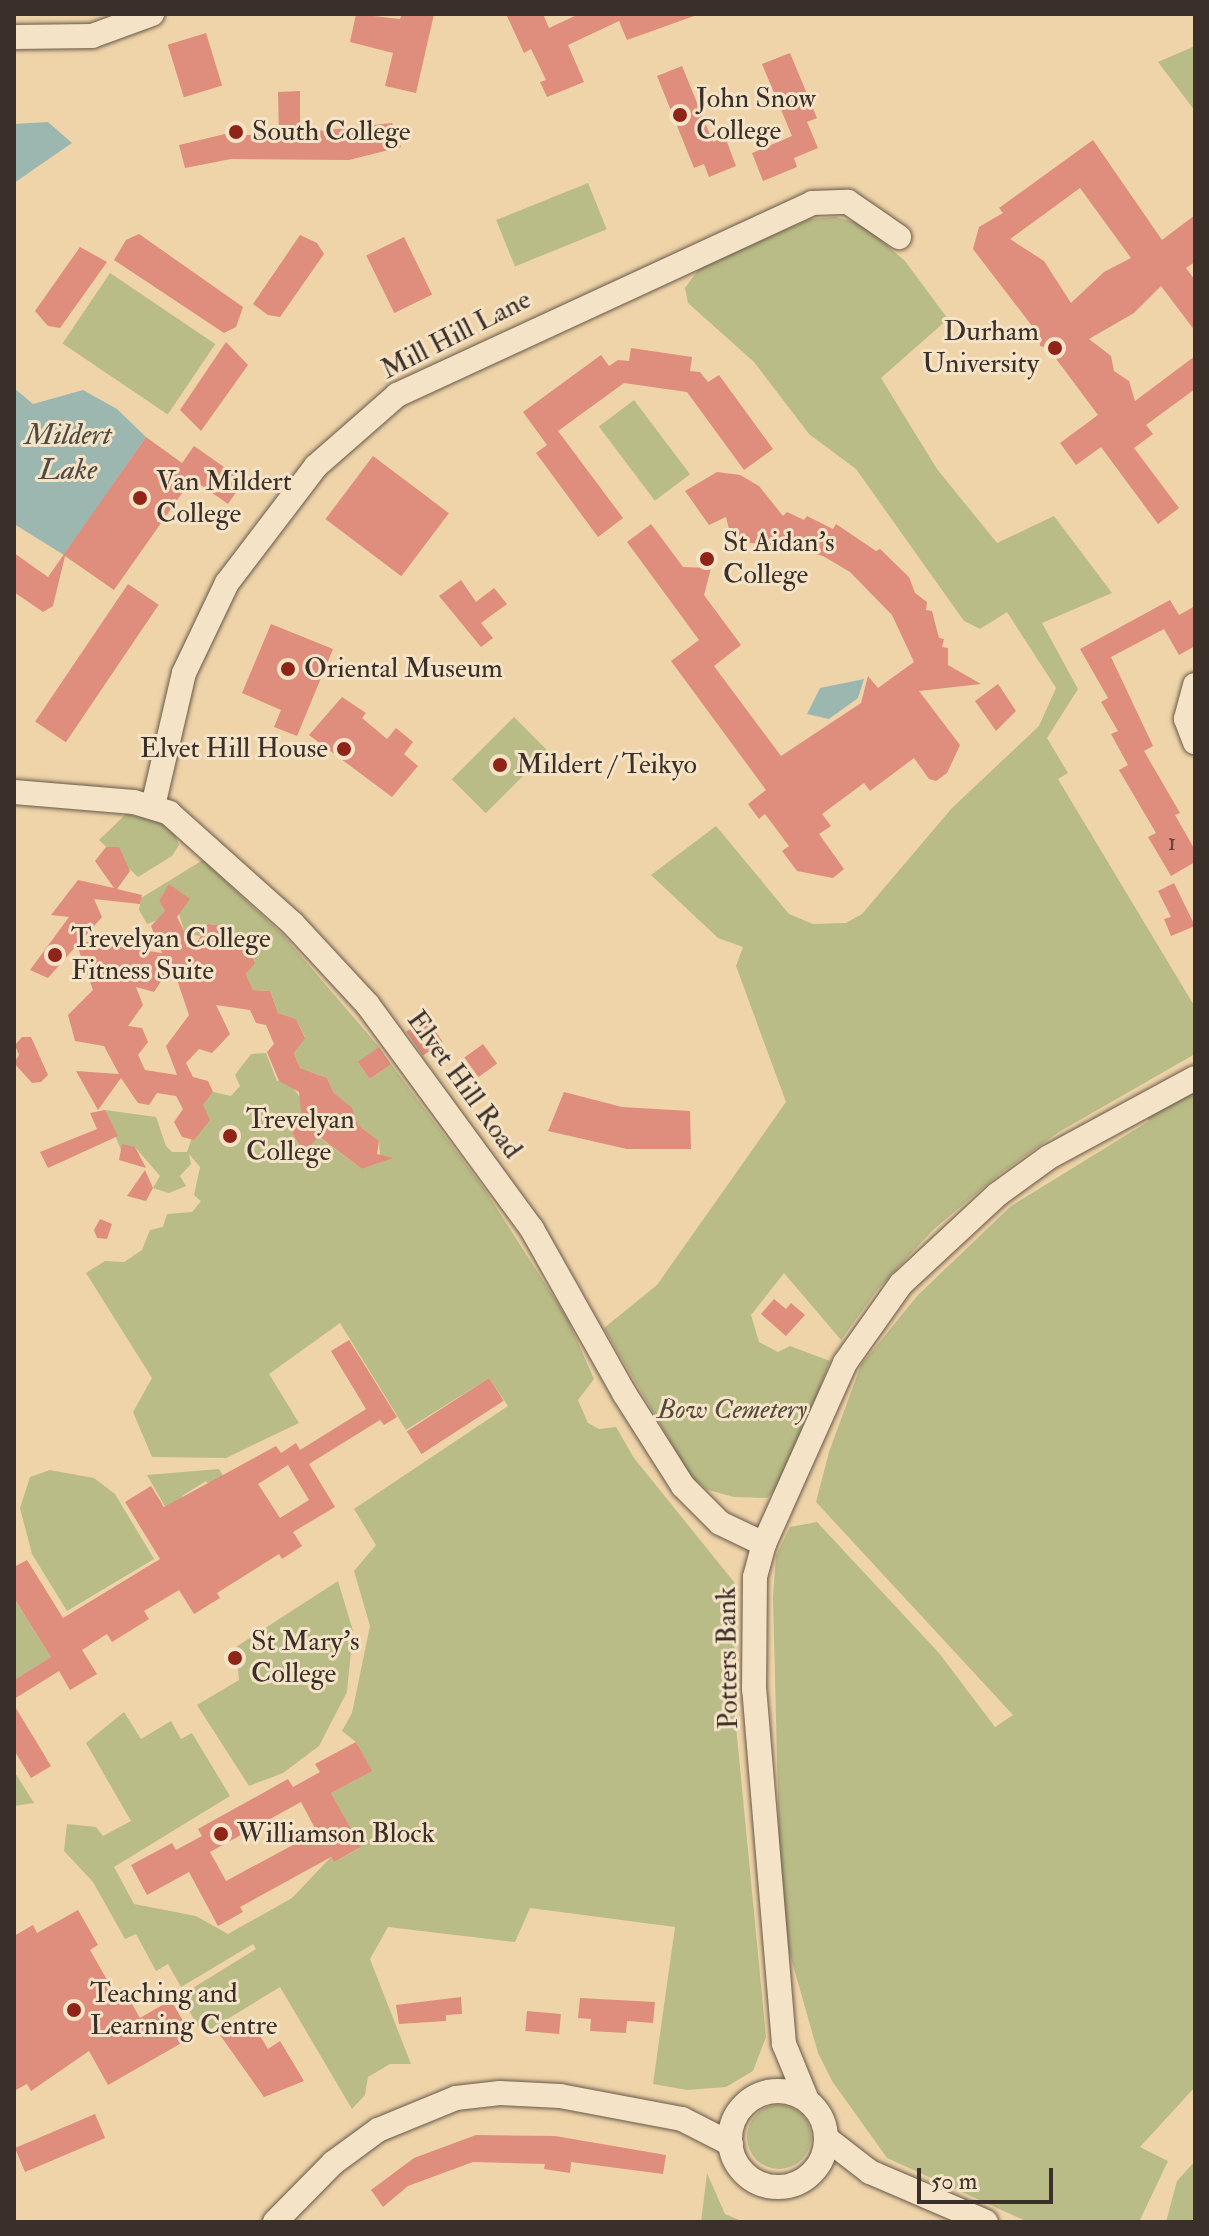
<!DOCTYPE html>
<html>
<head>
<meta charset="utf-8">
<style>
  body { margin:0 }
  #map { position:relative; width:1209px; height:2236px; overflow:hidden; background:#efd4a9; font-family:"IM FELL Double Pica",serif }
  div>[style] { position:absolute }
  .green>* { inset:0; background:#babc87; transform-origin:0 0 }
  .round { border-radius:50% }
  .water>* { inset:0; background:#9cb7b0 }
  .building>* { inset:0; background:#df8d7d; transform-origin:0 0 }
  .roads { filter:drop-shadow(0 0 2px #685849) drop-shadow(0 0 2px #685849) }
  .minor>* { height:24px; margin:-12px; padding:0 12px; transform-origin:12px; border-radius:12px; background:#f5e3c7 }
  .minor>.ring { margin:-12px; padding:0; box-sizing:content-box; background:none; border:24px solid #f5e3c7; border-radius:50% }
  .dots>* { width:22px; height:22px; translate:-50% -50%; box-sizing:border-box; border:4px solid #f5e3c7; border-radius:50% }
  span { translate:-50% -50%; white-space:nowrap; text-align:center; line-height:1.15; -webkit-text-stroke:6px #f5e3c7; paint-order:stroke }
  .number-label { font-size:24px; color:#64463e }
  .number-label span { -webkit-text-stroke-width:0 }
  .poi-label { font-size:28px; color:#3b2f29 }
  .left { translate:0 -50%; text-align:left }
  .right { translate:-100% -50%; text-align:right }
  .street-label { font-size:28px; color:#3b2f29 }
  .park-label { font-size:28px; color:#544b3c; font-style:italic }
  .water-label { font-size:30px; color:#4e4a44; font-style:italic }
  .frame { position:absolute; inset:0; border:16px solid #3b2f29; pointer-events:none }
  .scale { position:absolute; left:917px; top:2168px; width:136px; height:36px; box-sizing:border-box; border:4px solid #3b2f29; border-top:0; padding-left:10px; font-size:24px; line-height:28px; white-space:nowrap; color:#3b2f29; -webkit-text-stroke:6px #f5e3c7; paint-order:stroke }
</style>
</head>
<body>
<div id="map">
  <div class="green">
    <i style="clip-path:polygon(1195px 46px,1195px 111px,1158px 62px)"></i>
    <i style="left:588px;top:183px;width:50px;height:99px;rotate:68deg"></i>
    <i style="clip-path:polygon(836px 217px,862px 224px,905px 261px,948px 319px,881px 378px,937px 469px,997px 543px,1054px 516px,1112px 593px,1042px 623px,1078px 689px,1047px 738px,1068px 773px,1058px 779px,1195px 1007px,1195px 1054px,1059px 1132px,998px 1175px,933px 1230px,878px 1289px,841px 1340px,784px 1273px,751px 1315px,759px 1342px,778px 1352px,790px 1346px,830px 1361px,785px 1480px,767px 1498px,734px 1497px,708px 1490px,691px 1477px,604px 1328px,657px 1285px,786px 1102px,736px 966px,743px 947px,718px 938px,651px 875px,716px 826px,789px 914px,813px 924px,846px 923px,862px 914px,952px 808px,1039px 726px,1056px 688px,1007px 612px,980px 629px,964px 621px,856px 469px,809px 434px,754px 362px,688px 303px,685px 288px,701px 266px,810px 219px)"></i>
    <i style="left:110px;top:273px;width:127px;height:85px;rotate:34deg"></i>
    <i style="left:634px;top:400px;width:93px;height:44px;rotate:53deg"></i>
    <i style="left:514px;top:717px;width:48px;height:88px;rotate:45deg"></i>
    <i style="clip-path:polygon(126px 814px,158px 821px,175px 835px,179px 845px,172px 856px,138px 877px,99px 840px)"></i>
    <i style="clip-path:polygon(203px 860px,283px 935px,379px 1047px,358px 1063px,370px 1079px,391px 1064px,485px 1190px,567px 1318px,594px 1379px,578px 1400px,588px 1423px,599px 1429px,616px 1427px,634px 1458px,734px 1582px,738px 1601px,732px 1684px,766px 2037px,753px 2071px,726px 2087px,687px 2090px,653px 2084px,675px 1927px,530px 1908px,515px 1942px,388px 1927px,370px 1959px,411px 2064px,390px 2064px,368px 2077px,365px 2095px,352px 2109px,280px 1987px,203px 2034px,180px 1996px,256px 1949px,253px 1944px,181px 1987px,168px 1964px,156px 1971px,136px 1934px,125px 1939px,93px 1882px,64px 1851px,67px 1824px,96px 1827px,103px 1836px,131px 1821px,86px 1743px,124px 1712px,141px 1739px,171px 1721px,181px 1739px,192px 1733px,230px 1796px,114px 1867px,134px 1904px,196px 1916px,228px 1934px,292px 1898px,331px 1857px,334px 1862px,360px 1848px,331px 1793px,371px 1771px,356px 1742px,342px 1731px,352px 1713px,370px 1626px,354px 1571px,376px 1545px,354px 1509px,508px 1406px,489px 1378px,406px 1430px,340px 1323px,269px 1374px,299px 1423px,226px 1458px,152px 1457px,133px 1412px,152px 1378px,86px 1273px,105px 1261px,124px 1262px,142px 1250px,150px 1230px,163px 1227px,167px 1214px,192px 1212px,201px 1201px,194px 1195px,200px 1167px,189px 1154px,191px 1164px,180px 1176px,186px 1186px,169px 1193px,153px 1188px,160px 1176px,135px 1147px,121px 1150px,105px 1110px,156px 1117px,166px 1146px,172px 1152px,187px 1152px,203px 1105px,213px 1092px,231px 1096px,240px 1086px,235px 1075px,251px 1054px,266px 1053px,277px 1081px,288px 1081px,310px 1111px,292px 1133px,300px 1146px,311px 1146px,317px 1136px,362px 1169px,379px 1163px,380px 1155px,379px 1141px,358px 1125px,352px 1109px,334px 1093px,327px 1078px,300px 1068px,294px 1053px,305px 1037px,296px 1019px,278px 1013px,270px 991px,253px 990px,246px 974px,255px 962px,247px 940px,230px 937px,224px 926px,209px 924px,201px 936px,185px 934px,170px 884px,159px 901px,168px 916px,147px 924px,139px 910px,141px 898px)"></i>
    <i style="clip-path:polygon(1195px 1078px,1195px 2087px,1140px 2147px,1168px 2161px,1139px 2222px,1028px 2222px,887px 2158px,832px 2081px,818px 2053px,789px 1951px,780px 1880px,773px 1597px,776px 1556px,790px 1527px,817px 1522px,939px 1653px,995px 1727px,1013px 1715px,816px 1502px,829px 1452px,861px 1365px,917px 1296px,1011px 1206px,1149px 1121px,1140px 1106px)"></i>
    <i style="clip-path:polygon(219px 1469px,239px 1501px,225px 1510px,206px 1481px,182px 1496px,200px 1525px,182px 1536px,147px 1475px)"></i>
    <i style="clip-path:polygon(50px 1470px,94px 1478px,115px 1494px,154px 1559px,67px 1611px,32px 1554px,20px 1508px,30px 1477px)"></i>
    <i style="clip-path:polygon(338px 1581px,353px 1631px,347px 1692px,319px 1746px,283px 1773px,249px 1786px,197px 1705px,239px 1680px,236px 1647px)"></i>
    <i style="clip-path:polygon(14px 1598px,51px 1657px,14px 1680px)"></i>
    <i style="clip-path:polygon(14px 1771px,34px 1803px,14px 1806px)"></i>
    <i class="round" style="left:747px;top:2105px;width:64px;height:64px"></i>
    <i style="clip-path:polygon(1195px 2161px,1195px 2222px,1166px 2222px,1177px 2181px)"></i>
    <i style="clip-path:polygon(707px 2173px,725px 2214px,744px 2222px,701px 2222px)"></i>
  </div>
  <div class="water">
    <i style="clip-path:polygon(48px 122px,72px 143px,14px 183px,14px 124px)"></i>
    <i style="clip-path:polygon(14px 388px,33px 404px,83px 390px,117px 409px,146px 437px,64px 555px,14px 524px)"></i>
    <i style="clip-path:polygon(864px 679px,858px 698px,829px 719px,807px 714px,820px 688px)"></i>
  </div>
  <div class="building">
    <i style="clip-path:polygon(356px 14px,400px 19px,402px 14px,434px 14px,416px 93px,385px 86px,393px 53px,350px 42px)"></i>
    <i style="clip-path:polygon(506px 14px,543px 14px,549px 28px,579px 14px,694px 16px,627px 40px,619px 21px,568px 45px,584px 82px,547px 97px,540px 82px,546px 80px,531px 49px,524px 53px)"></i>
    <i style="left:206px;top:33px;width:55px;height:40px;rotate:73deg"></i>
    <i style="clip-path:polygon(790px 53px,817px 118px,807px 122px,818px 148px,794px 158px,797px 167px,763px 181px,752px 153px,792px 136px,762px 64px)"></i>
    <i style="clip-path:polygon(682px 66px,713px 142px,725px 137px,736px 166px,709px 177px,704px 164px,694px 168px,657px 76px)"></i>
    <i style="clip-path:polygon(300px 91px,300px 133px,392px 123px,401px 147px,349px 160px,231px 159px,185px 168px,179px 145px,225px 134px,279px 136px,278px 92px)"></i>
    <i style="clip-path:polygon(evenodd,1093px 140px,1162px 240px,1195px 215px,1195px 262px,1186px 268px,1195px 280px,1195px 331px,1161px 286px,1134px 313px,1089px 339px,1111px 356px,1114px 371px,1129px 381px,1135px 401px,1195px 356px,1195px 389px,1146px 425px,1153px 434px,1134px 448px,1179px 508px,1158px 524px,1101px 447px,1076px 465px,1060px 443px,1098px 415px,1048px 348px,1040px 346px,1039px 335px,973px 249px,979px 227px,1003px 213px,999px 208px,1093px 140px,1080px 188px,1131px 258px,1104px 272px,1071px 303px,1044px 261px,1010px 239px,1080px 188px)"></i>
    <i style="clip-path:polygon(139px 234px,243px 307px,236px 327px,224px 333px,114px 260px,126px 240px)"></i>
    <i style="clip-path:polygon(300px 235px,317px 243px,324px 254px,280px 317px,268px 315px,253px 304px)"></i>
    <i style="left:404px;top:237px;width:64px;height:42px;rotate:64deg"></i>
    <i style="clip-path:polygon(80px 247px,107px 262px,60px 328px,48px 326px,35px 311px)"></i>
    <i style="clip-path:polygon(226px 342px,248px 365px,201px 431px,180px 410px)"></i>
    <i style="clip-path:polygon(631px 348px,692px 357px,690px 371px,700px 372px,708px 382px,719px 375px,773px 449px,744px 470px,687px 392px,624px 383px,558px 431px,623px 518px,598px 537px,536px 453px,547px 445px,523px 412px,601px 355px,609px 366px,618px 360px,629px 361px)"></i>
    <i style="clip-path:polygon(146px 437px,182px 463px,194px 446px,244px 481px,228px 504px,192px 479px,114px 590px,65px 556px,53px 606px,43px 612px,14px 592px,14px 553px,48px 577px)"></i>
    <i style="left:373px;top:456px;width:95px;height:79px;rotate:37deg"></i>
    <i style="clip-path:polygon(717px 472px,740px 475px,759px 486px,783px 516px,787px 512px,804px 520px,807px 516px,833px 529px,836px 524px,876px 551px,880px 549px,909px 577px,915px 593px,927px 602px,926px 610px,932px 611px,939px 638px,944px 639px,942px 647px,948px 648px,948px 665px,981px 684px,919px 691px,960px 745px,947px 773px,936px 781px,929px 779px,914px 758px,870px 791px,864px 783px,822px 814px,831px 826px,819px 834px,844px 869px,833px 878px,797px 871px,782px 851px,789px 846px,765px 814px,759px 819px,748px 804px,766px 790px,671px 661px,699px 640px,627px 542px,651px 524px,683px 567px,711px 568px,704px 595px,741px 645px,714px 666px,781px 756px,861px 703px,868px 676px,878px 688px,914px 662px,892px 615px,850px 572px,823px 556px,792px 547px,732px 541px,726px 517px,709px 525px,685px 491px)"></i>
    <i style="clip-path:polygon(461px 580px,476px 602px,494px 588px,507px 604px,481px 623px,493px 638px,481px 647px,439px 596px)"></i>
    <i style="left:128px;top:584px;width:37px;height:166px;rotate:34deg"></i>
    <i style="clip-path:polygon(1170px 600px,1179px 615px,1195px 606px,1195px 646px,1179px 655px,1164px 629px,1111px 657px,1153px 746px,1144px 751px,1180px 813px,1175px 815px,1195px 850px,1195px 862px,1171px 876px,1148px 837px,1156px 833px,1119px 770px,1128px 765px,1111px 734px,1118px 731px,1101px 702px,1108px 698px,1080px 649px)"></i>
    <i style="clip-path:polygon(271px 624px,333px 649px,297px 736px,274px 727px,281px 710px,242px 693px)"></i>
    <i style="clip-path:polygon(998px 684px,1016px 711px,996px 731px,975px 701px)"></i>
    <i style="clip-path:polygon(342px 697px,366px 713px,362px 718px,387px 739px,396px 728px,413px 742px,404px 754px,418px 766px,392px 797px,309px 735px)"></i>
    <i style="clip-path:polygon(evenodd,106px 847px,119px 847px,130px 871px,117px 889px,142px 895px,140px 904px,94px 899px,102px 917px,81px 941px,162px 953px,151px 926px,165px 911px,159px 901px,169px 884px,190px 899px,177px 917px,193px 949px,208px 924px,225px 926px,230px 937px,247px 940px,255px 963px,246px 974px,253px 990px,270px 991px,278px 1013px,296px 1019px,305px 1038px,294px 1053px,300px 1068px,327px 1078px,334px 1093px,352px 1108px,358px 1125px,379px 1141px,377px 1154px,393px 1158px,362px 1169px,318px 1136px,311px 1146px,300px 1146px,292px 1133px,302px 1121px,299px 1092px,279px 1081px,267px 1052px,274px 1044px,266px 1025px,256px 1023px,250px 1010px,216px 1005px,230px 1034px,212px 1053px,199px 1049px,186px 1063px,193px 1077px,208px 1081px,213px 1092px,203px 1105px,210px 1120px,194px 1140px,182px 1137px,174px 1122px,183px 1109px,176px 1096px,157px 1093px,149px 1105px,138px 1103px,121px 1078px,98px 1110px,76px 1071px,119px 1074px,104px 1046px,75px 1041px,68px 1015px,93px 990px,77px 945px,48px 978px,30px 970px,69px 917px,51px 915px,78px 880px,114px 888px,95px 861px,106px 847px,172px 965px,189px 1015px,166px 1046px,177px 1075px,145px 1070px,138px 1055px,148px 1042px,142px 1028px,128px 1026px,143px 1005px,136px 987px,154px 992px,172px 965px)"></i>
    <i style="clip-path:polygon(1174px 883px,1195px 926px,1171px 936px,1164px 919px,1171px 917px,1158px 891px)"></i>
    <i style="left:426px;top:1018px;width:29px;height:24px;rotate:55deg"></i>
    <i style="clip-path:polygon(22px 1037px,31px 1037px,48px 1075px,41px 1082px,32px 1083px,14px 1063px,19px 1055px,15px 1045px)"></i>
    <i style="left:483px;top:1044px;width:24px;height:23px;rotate:54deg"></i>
    <i style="left:379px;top:1047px;width:21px;height:26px;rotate:55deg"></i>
    <i style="clip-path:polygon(564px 1092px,622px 1107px,690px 1111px,691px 1149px,627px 1149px,548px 1131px)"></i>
    <i style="clip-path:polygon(105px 1110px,118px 1136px,48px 1168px,40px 1152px,97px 1129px,90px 1113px)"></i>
    <i style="clip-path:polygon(122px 1144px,135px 1147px,146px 1168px,119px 1160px)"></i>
    <i style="clip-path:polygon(145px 1170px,153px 1188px,146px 1201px,127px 1196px)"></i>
    <i style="clip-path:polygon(100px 1219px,112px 1224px,107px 1239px,97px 1238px,94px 1230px)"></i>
    <i style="clip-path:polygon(774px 1299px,786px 1309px,791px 1303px,805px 1315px,786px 1336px,761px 1314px)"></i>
    <i style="clip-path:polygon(evenodd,349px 1340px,397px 1417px,384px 1425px,380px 1420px,309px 1464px,335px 1507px,293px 1532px,302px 1546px,282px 1559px,279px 1554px,217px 1593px,220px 1598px,194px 1614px,179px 1590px,144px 1611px,149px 1619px,112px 1642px,107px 1634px,82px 1650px,97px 1674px,70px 1690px,59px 1671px,14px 1699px,14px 1680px,51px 1657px,14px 1598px,14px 1567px,27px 1560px,63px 1618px,160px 1559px,125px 1502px,151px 1486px,164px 1507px,276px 1446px,281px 1453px,296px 1443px,300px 1450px,366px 1409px,331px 1351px,349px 1340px,288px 1465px,309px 1500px,280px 1518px,258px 1484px,288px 1465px)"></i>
    <i style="left:489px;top:1378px;width:27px;height:98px;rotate:57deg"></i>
    <i style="clip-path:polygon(14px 1705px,51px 1766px,31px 1778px,14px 1750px)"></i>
    <i style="clip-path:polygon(evenodd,356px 1742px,372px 1771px,331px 1793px,361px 1847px,334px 1862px,331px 1857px,240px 1907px,243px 1912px,218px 1926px,189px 1872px,147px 1895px,131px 1865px,172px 1843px,176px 1850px,202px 1836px,198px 1829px,288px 1779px,293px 1787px,320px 1772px,315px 1764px,356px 1742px,301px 1802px,317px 1832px,226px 1881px,210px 1852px,301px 1802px)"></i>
    <i style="clip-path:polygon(78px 1910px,98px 1945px,90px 1950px,114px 1992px,122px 1987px,140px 2018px,171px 2000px,192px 2037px,108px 2085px,89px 2051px,31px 2091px,27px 2084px,14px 2091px,14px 1936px,33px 1925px,37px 1933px)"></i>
    <i style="clip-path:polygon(461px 1997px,462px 2014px,446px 2015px,446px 2021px,399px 2024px,396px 2005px)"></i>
    <i style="clip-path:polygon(580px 1998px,655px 2002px,653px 2023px,627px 2021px,626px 2033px,590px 2031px,591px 2019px,578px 2018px)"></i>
    <i style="left:527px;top:2011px;width:34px;height:20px;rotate:5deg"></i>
    <i style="clip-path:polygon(249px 2018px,268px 2049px,280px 2041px,304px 2081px,264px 2097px,220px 2035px)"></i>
    <i style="left:95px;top:2114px;width:26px;height:87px;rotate:67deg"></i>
    <i style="clip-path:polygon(476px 2135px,555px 2136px,666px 2155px,663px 2174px,571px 2162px,570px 2173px,544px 2169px,545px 2164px,473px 2162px,408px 2186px,383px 2207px,371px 2190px,414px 2158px)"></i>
  </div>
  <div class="roads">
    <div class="minor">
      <i style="left:14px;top:37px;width:78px;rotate:-0.7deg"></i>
      <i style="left:92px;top:36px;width:64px;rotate:-20.1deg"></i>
      <i style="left:1195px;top:685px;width:35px;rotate:105deg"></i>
      <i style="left:1186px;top:719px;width:25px;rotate:69deg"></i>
      <i style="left:14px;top:792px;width:120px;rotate:4.8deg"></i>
      <i style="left:134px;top:802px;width:37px;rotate:17deg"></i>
      <i style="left:169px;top:813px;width:166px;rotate:41.8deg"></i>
      <i style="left:293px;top:924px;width:110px;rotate:47.2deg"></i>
      <i style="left:368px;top:1005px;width:278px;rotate:53.8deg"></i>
      <i style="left:532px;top:1229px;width:188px;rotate:60.7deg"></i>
      <i style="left:624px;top:1393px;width:110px;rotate:57.6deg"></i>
      <i style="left:683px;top:1486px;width:52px;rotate:45deg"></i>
      <i style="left:720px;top:1523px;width:49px;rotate:25.5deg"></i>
      <i style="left:153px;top:806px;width:137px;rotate:-76.9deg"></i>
      <i style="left:184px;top:673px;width:100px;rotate:-64.5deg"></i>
      <i style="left:227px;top:583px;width:147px;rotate:-52.7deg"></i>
      <i style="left:316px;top:466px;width:108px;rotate:-41.2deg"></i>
      <i style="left:397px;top:395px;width:457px;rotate:-24.8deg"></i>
      <i style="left:812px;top:203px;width:36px;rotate:-2deg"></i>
      <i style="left:848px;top:202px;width:62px;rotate:34.5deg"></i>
      <i class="ring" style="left:730px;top:2091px;width:72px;height:72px"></i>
      <i style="left:807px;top:2100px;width:61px;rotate:-112.3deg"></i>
      <i style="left:784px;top:2044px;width:355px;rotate:-94.8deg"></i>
      <i style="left:754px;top:1690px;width:113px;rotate:-89.5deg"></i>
      <i style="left:755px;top:1577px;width:34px;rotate:-75deg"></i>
      <i style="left:764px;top:1544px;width:198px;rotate:-65.9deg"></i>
      <i style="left:845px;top:1363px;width:97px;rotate:-54.7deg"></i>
      <i style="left:901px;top:1284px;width:132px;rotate:-42.9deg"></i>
      <i style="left:998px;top:1194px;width:63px;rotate:-36deg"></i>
      <i style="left:1049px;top:1157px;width:166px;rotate:-28.4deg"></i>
      <i style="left:826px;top:2138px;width:56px;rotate:37.7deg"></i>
      <i style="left:870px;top:2172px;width:126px;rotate:23.3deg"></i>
      <i style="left:275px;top:2222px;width:83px;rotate:-45.5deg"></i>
      <i style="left:333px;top:2163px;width:56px;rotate:-36.3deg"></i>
      <i style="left:378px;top:2130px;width:84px;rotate:-22.3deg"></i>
      <i style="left:456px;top:2098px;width:44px;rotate:-6.5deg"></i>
      <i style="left:500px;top:2093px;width:60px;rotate:2.9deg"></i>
      <i style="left:560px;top:2096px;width:124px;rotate:10.7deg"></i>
      <i style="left:682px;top:2119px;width:55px;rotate:27deg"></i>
    </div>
  </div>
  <div class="dots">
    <i style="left:680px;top:115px;background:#8f2418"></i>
    <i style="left:236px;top:132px;background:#8f2418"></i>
    <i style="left:1055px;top:348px;background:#8f2418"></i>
    <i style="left:140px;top:498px;background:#8f2418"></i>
    <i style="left:707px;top:559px;background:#8f2418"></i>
    <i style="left:288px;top:669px;background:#8f2418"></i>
    <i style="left:344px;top:749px;background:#8f2418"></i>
    <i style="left:500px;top:765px;background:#8f2418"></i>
    <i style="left:55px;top:955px;background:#8f2418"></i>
    <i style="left:230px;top:1136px;background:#8f2418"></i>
    <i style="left:235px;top:1658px;background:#8f2418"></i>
    <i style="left:221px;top:1834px;background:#8f2418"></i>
    <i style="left:74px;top:2010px;background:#8f2418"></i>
  </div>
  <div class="number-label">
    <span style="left:1172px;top:843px">1</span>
  </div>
  <div class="poi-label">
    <span class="left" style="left:696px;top:115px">John Snow<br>College</span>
    <span class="left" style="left:252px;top:132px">South College</span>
    <span class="right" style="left:1039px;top:348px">Durham<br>University</span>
    <span class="left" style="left:156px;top:498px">Van Mildert<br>College</span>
    <span class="left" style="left:723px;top:559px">St Aidan's<br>College</span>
    <span class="left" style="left:304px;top:669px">Oriental Museum</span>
    <span class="right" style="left:328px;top:749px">Elvet Hill House</span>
    <span class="left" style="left:516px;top:765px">Mildert / Teikyo</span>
    <span class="left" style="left:71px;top:955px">Trevelyan College<br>Fitness Suite</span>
    <span class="left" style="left:246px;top:1136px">Trevelyan<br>College</span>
    <span class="left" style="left:251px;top:1658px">St Mary's<br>College</span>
    <span class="left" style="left:237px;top:1834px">Williamson Block</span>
    <span class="left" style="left:90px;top:2010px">Teaching and<br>Learning Centre</span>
  </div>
  <div class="street-label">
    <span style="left:456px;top:335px;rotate:-27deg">Mill Hill Lane</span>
    <span style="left:464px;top:1085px;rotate:54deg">Elvet Hill Road</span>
    <span style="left:728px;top:1658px;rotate:-91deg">Potters Bank</span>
  </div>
  <div class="park-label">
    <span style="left:732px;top:1410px">Bow Cemetery</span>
  </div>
  <div class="water-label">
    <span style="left:68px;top:452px">Mildert<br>Lake</span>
  </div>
  <div class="frame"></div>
  <div class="scale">50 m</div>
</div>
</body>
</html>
